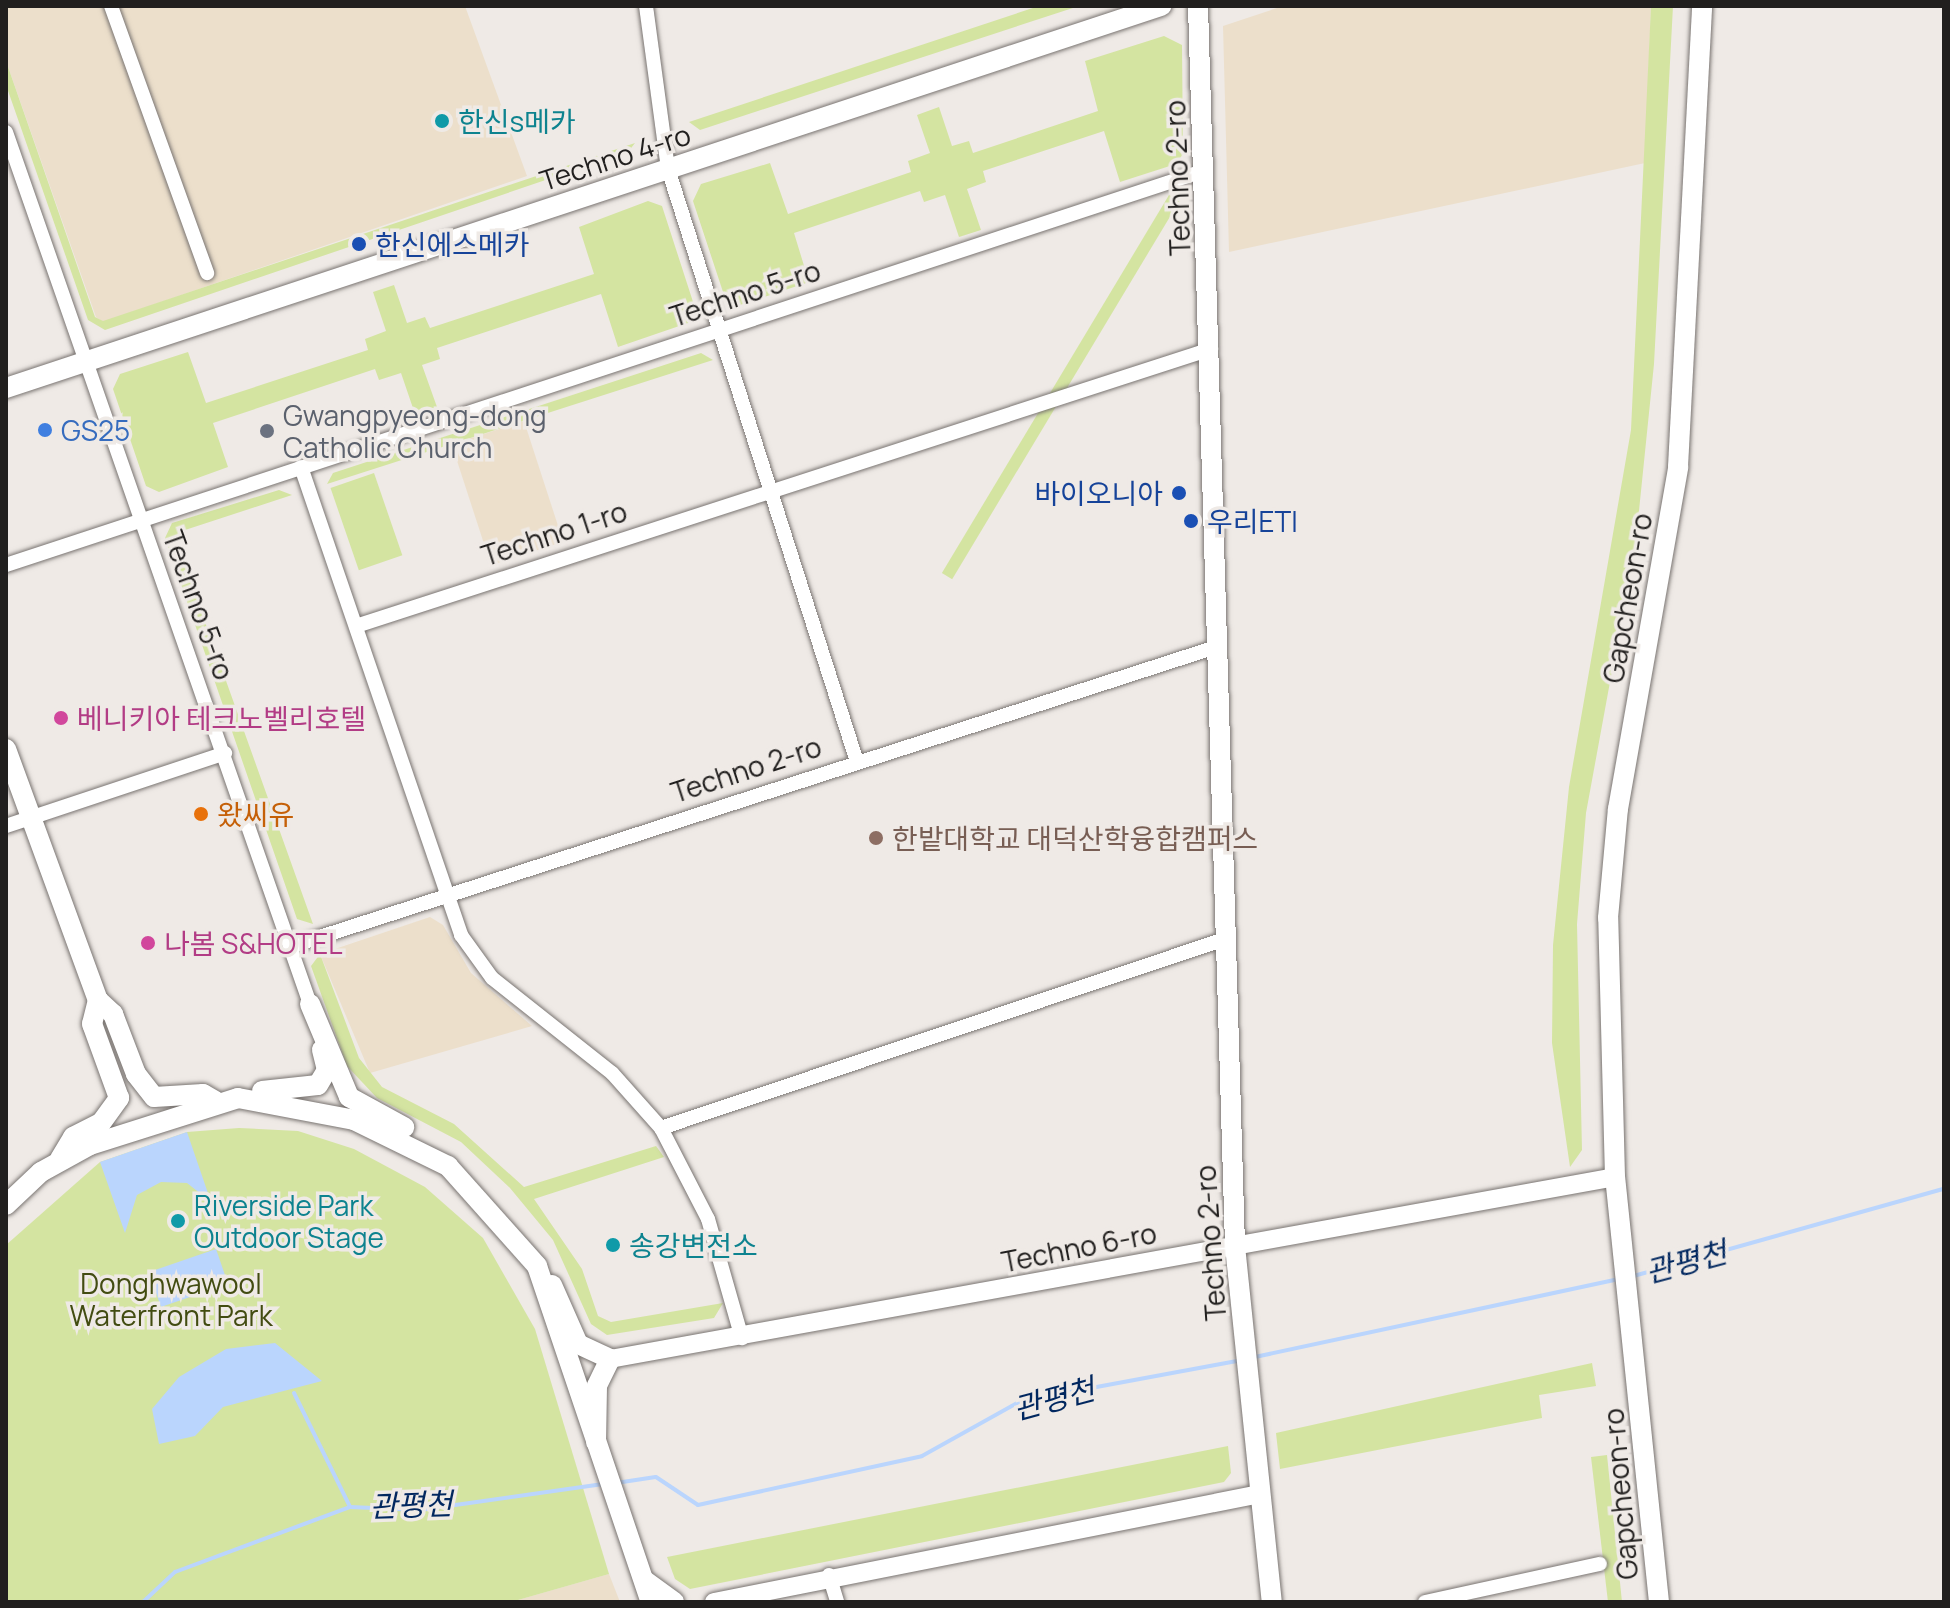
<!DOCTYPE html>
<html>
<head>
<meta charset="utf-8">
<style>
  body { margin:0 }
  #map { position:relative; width:1950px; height:1608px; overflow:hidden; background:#efeae6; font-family:Manrope,"Noto Sans KR",sans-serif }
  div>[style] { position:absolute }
  .commercial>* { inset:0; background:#ecdfcb; transform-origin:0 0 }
  .green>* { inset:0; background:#d4e4a1; transform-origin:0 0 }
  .water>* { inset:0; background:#bad5fd; transform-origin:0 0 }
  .stream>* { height:4px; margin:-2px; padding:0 2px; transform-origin:2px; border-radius:2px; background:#bad5fd }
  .roads { filter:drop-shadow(0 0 2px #797471) drop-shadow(0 0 2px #797471) }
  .minor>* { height:14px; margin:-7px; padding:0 7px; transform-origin:7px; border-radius:7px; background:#fff }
  .tertiary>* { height:18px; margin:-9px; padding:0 9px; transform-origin:9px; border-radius:9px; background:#fff }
  .secondary>* { height:20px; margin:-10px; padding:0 10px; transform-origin:10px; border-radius:10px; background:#fff }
  .dots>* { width:22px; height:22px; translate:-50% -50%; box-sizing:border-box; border:4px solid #efeae6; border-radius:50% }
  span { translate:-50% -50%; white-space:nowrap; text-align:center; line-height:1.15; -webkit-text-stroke:7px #efeae6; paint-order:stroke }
  .culture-label { font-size:28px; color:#0d838f }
  .left { translate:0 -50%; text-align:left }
  .street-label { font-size:28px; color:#211f1e }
  .transit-label { font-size:28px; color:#164399 }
  .right { translate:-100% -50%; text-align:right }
  .worship-label { font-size:28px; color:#5b616d }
  .shop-label { font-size:28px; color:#366cbe }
  .hotel-label { font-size:28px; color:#b23c85 }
  .food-label { font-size:28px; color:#c56008 }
  .education-label { font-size:28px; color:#785e54 }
  .park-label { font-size:28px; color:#424c11 }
  .water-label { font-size:30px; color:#01275f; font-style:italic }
  .frame { position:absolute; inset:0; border:8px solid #211f1e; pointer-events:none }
</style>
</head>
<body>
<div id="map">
  <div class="commercial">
    <i style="clip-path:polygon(6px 6px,465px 6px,527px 176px,103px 322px,96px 317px,6px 61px)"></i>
    <i style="clip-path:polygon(1283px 6px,1651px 6px,1645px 163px,1229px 252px,1223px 26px)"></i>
    <i style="left:524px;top:421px;width:127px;height:76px;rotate:72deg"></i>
    <i style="clip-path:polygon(430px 917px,443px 925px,471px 973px,532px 1026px,370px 1073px,320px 954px)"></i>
    <i style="clip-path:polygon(609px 1574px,620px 1602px,511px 1602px)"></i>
  </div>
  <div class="green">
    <i style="clip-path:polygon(1039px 6px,1079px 6px,700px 130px,689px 122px)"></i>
    <i style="clip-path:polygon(1651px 6px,1673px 6px,1654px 364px,1636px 540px,1586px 813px,1577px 924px,1582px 1150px,1570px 1167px,1552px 1043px,1553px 945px,1569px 787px,1631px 430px)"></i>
    <i style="clip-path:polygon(1164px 36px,1182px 45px,1183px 154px,1176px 164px,1120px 182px,1104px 131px,983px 171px,986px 182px,967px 189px,981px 230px,959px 237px,945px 195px,924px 202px,920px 191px,794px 233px,809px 282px,740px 305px,725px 298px,693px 201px,701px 184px,770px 163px,788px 214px,911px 172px,908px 161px,930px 153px,917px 115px,939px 107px,952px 146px,969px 141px,973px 153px,1098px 111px,1085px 61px)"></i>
    <i style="clip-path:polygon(6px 61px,95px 317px,103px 321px,635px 143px,628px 152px,105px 330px,88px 320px,6px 85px)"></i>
    <i style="left:1169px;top:195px;width:12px;height:441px;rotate:31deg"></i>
    <i style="clip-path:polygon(648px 201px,662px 206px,695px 308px,688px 323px,618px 347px,601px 294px,437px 348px,440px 359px,422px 365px,437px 407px,415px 414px,401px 373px,379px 380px,375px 369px,213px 423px,228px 467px,159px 492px,146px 486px,113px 389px,120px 374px,188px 352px,206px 403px,368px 350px,365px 339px,386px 331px,373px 292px,394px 285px,407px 323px,425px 317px,430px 328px,594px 274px,579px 227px)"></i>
    <i style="clip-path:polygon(701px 353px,713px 360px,327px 484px,333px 473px)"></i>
    <i style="left:374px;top:473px;width:87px;height:46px;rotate:71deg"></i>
    <i style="clip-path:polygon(279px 490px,292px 495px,182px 531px,176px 541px,313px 924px,297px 919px,165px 538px,172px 523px)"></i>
    <i style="clip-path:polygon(320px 954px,359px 1058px,382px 1087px,454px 1124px,524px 1187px,656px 1146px,664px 1157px,534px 1199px,582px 1269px,598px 1316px,611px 1322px,723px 1303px,714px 1318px,607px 1335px,591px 1324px,553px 1240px,510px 1188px,461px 1142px,377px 1098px,347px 1066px,311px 966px)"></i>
    <i style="clip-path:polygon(239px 1128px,298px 1131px,354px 1149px,425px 1187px,483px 1238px,535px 1329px,609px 1574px,511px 1602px,6px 1602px,6px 1245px,100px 1162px,187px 1132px)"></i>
    <i style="clip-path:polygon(1592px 1363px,1596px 1386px,1539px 1395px,1542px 1418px,1280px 1469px,1276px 1433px)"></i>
    <i style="clip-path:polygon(1228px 1446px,1231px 1473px,1224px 1482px,690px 1589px,675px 1579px,667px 1557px)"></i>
    <i style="clip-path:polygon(1607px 1455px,1622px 1602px,1608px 1602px,1591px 1457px)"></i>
  </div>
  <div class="water">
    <i style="clip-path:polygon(187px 1132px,211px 1202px,187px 1183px,161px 1182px,137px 1195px,125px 1233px,100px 1162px)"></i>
    <i style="left:216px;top:1249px;width:37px;height:71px;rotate:71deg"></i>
    <i style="clip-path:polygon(275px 1343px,322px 1381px,223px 1407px,195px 1436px,159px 1444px,152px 1409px,179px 1377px,226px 1349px)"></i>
  </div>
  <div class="stream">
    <i style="left:1630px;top:1277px;width:326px;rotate:-15.7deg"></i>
    <i style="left:1255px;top:1357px;width:371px;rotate:-12.1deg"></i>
    <i style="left:294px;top:1393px;width:127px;rotate:63.8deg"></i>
    <i style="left:616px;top:1483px;width:40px;rotate:-8.5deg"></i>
    <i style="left:656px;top:1477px;width:50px;rotate:33.7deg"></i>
    <i style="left:698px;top:1505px;width:229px;rotate:-12.3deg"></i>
    <i style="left:922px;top:1456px;width:113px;rotate:-29.1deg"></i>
    <i style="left:1021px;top:1401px;width:225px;rotate:-10.5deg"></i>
    <i style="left:143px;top:1602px;width:44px;rotate:-43.2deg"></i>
    <i style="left:175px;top:1572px;width:187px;rotate:-20.4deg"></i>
    <i style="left:350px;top:1507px;width:70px;rotate:2.5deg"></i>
    <i style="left:420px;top:1510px;width:185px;rotate:-8.1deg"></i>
  </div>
  <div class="roads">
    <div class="minor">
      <i style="left:111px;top:6px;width:284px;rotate:70.2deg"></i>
      <i style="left:646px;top:6px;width:164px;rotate:82.3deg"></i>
      <i style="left:668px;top:169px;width:622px;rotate:72.32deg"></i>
      <i style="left:6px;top:132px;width:923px;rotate:70.78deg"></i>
      <i style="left:301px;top:467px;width:495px;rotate:71.1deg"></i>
      <i style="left:461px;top:935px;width:53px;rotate:54.2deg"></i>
      <i style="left:492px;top:978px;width:153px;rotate:38.4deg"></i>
      <i style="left:612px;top:1073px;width:74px;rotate:48.3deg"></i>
      <i style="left:661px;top:1128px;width:102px;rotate:62.7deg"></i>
      <i style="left:708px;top:1219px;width:124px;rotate:74.1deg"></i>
      <i style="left:6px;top:565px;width:1263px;rotate:-18.22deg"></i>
      <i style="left:356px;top:626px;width:899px;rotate:-17.95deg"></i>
      <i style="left:6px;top:826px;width:231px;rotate:-18.4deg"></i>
      <i style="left:292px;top:946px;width:974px;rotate:-17.93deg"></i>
      <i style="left:661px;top:1128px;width:595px;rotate:-18.53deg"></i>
      <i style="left:829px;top:1575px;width:28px;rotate:73deg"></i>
      <i style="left:1425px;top:1602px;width:179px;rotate:-12.3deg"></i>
    </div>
    <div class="tertiary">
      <i style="left:610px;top:1359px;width:1021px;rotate:-10.26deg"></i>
      <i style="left:714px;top:1602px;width:557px;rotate:-11.19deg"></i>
    </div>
    <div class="secondary">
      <i style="left:1198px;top:6px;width:1241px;rotate:88.29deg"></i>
      <i style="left:1235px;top:1246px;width:358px;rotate:84.1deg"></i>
      <i style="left:6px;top:388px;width:1217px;rotate:-18.3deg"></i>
      <i style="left:6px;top:749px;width:267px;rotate:69.9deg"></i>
      <i style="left:98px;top:1000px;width:21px;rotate:43deg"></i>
      <i style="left:113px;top:1014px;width:64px;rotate:69deg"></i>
      <i style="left:136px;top:1074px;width:29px;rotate:52deg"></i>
      <i style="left:154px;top:1097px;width:49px;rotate:-3.5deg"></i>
      <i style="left:203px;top:1094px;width:14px;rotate:30deg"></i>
      <i style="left:310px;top:1004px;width:101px;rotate:67.2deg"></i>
      <i style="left:349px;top:1097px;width:63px;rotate:28.6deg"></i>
      <i style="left:262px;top:1091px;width:56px;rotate:-6.1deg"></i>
      <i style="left:318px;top:1085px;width:17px;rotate:-59deg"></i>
      <i style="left:327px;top:1070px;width:21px;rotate:-104deg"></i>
      <i style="left:60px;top:1159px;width:26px;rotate:-59deg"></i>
      <i style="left:73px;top:1137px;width:31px;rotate:-27deg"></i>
      <i style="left:101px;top:1123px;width:31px;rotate:-54deg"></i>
      <i style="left:119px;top:1098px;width:79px;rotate:-110deg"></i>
      <i style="left:92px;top:1024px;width:25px;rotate:-76deg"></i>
      <i style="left:6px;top:1205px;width:48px;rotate:-43.3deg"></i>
      <i style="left:41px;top:1172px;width:56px;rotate:-28.9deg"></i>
      <i style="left:90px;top:1145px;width:155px;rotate:-17.6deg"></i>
      <i style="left:238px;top:1098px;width:118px;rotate:10.7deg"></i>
      <i style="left:354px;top:1120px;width:105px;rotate:26.1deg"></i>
      <i style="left:448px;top:1166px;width:134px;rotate:48.3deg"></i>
      <i style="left:537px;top:1266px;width:355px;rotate:71.3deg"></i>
      <i style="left:552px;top:1285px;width:64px;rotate:66.2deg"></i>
      <i style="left:578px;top:1344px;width:35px;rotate:25deg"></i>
      <i style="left:610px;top:1359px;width:30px;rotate:116deg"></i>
      <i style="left:597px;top:1386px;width:56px;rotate:91deg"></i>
      <i style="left:644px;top:1580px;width:37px;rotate:36deg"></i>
      <i style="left:1659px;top:1602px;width:427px;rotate:-95.9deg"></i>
      <i style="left:1615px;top:1177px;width:259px;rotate:-91.5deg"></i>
      <i style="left:1608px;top:918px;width:109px;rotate:-84.8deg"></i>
      <i style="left:1618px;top:809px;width:347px;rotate:-80deg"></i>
      <i style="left:1678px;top:467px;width:462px;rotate:-87deg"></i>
    </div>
  </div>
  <div class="dots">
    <i style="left:442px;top:121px;background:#0f9aa8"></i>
    <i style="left:359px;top:244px;background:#1a4fb4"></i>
    <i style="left:45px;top:430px;background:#3f7fe0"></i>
    <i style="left:267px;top:431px;background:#6b7280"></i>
    <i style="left:1179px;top:493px;background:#1a4fb4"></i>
    <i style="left:1191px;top:521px;background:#1a4fb4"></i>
    <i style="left:61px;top:718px;background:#d1479c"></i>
    <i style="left:201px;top:814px;background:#e8710a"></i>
    <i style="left:876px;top:838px;background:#8d6e63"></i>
    <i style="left:148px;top:943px;background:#d1479c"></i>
    <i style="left:178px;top:1221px;background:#0f9aa8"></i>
    <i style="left:613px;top:1245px;background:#0f9aa8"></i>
  </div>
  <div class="culture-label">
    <span class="left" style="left:458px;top:121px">한신s메카</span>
    <span class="left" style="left:194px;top:1221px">Riverside Park<br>Outdoor Stage</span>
    <span class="left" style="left:629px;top:1245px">송강변전소</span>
  </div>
  <div class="street-label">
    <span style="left:615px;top:157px;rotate:-18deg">Techno 4-ro</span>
    <span style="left:1177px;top:178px;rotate:-92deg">Techno 2-ro</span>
    <span style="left:745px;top:293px;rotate:-18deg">Techno 5-ro</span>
    <span style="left:554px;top:533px;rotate:-18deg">Techno 1-ro</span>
    <span style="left:1627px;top:598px;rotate:-80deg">Gapcheon-ro</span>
    <span style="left:199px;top:605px;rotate:70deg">Techno 5-ro</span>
    <span style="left:746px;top:769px;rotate:-18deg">Techno 2-ro</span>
    <span style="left:1210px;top:1243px;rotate:-94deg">Techno 2-ro</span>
    <span style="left:1079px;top:1247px;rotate:-11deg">Techno 6-ro</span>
    <span style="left:1620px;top:1494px;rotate:-95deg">Gapcheon-ro</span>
  </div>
  <div class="transit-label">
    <span class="left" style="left:375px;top:244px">한신에스메카</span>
    <span class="right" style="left:1163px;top:493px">바이오니아</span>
    <span class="left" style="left:1207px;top:521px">우리ETI</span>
  </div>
  <div class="worship-label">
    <span class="left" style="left:283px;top:431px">Gwangpyeong-dong<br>Catholic Church</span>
  </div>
  <div class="shop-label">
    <span class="left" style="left:61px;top:430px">GS25</span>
  </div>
  <div class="hotel-label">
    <span class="left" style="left:77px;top:718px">베니키아 테크노벨리호텔</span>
    <span class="left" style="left:164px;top:943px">나봄 S&amp;HOTEL</span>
  </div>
  <div class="food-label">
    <span class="left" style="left:217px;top:814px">왔씨유</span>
  </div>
  <div class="education-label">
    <span class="left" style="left:892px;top:838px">한밭대학교 대덕산학융합캠퍼스</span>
  </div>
  <div class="park-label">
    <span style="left:171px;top:1299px">Donghwawool<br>Waterfront Park</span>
  </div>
  <div class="water-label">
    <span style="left:1686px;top:1262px;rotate:-15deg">관평천</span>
    <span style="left:1054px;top:1399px;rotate:-15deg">관평천</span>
    <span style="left:411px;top:1505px;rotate:-2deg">관평천</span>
  </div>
  <div class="frame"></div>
</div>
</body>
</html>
